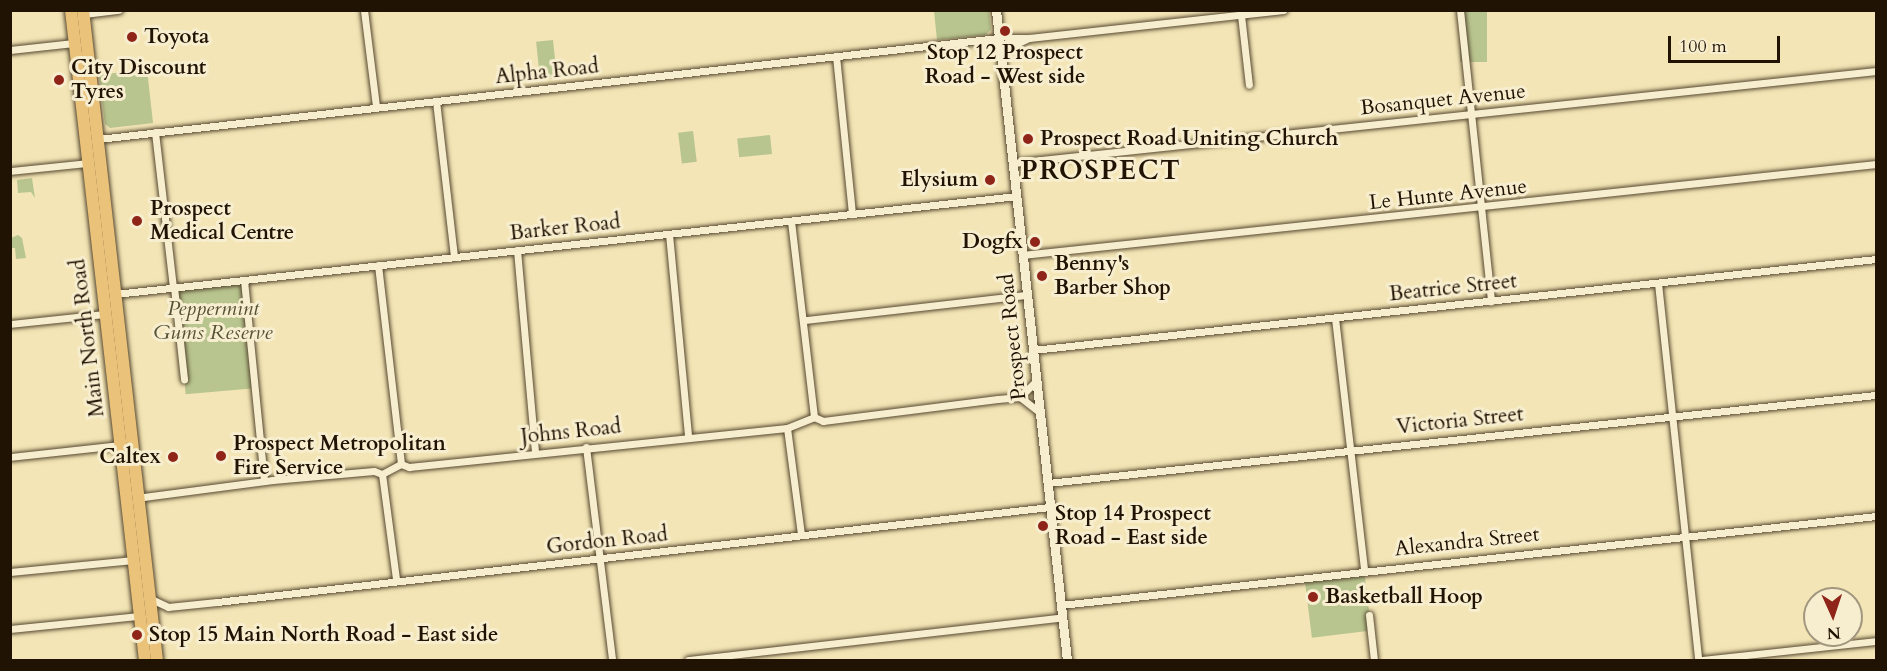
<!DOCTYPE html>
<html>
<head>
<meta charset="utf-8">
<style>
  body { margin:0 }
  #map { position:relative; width:1887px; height:671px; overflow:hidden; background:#f3e5b5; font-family:Cardo,serif }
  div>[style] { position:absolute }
  .green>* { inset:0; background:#b9c58f; transform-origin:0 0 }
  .roads { filter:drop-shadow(0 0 2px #564830) drop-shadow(0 0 2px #564830) }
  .street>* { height:7px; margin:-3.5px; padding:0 3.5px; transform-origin:3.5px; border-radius:3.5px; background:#f7eecf }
  .secondary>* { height:9px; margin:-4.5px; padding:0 4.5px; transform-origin:4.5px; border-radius:4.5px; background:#f7eecf }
  .highway>* { height:12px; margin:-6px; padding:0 6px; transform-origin:6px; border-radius:6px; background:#eac27a }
  .dots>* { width:16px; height:16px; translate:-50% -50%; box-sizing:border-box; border:3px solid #f7eecf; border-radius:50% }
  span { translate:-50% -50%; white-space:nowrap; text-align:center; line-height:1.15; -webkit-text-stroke:6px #f7eecf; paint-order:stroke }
  .poi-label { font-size:21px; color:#211304; font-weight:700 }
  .left { translate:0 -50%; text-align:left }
  .right { translate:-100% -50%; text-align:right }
  .street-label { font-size:21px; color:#211304 }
  .park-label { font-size:21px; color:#565135; font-style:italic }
  .district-label { font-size:27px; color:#211304; font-weight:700; letter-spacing:1.5px }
  .frame { position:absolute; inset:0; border:12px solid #211304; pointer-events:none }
  .north { position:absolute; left:1803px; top:587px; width:60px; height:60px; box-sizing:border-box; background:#f7eecf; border:2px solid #a1967e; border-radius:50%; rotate:177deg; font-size:16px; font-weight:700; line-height:24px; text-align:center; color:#211304 }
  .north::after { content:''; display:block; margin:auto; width:21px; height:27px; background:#8f2418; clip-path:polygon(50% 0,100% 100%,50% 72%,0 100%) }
  .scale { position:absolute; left:1668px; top:36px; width:112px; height:27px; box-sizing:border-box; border:3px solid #211304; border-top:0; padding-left:8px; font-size:18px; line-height:21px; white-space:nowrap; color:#211304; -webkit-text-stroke:4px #f7eecf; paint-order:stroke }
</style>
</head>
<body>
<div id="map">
  <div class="green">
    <i style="clip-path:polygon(934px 11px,989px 11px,991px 30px,985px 35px,937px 40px)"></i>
    <i style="left:1460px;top:11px;width:27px;height:51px"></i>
    <i style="left:553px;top:40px;width:38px;height:17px;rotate:84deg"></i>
    <i style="clip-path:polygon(147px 69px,153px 123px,110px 128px,105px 124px,99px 75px)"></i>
    <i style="left:693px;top:131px;width:31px;height:15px;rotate:83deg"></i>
    <i style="left:770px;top:135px;width:19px;height:33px;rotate:84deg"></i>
    <i style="clip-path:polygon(32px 178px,35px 198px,31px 192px,18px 193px,17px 180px)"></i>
    <i style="clip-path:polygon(18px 235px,22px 238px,26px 258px,16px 259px,15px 248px,11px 248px,11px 238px)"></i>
    <i style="left:242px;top:281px;width:108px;height:66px;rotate:85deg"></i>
    <i style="left:1364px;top:570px;width:61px;height:60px;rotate:83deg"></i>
  </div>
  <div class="roads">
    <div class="street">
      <i style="left:364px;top:10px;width:98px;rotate:82.9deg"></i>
      <i style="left:1460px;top:10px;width:293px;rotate:83.9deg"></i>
      <i style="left:84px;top:14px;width:35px;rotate:-7deg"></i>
      <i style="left:1241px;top:15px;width:70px;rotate:83.5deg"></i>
      <i style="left:999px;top:33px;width:10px;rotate:29deg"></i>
      <i style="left:1008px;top:38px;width:21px"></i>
      <i style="left:1029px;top:38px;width:256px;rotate:-6.3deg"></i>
      <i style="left:10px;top:50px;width:64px;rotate:-6.2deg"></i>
      <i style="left:1001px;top:51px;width:31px;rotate:-25deg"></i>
      <i style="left:836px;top:56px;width:159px;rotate:84.2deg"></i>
      <i style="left:436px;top:101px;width:157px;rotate:83.4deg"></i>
      <i style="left:155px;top:132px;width:156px;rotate:83.4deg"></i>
      <i style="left:98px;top:139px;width:907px;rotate:-6.4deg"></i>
      <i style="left:1013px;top:163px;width:868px;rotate:-6.09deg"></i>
      <i style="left:10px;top:171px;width:78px;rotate:-5.9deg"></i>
      <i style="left:791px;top:221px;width:197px;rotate:83.3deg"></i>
      <i style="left:669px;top:234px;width:202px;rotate:84.6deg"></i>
      <i style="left:517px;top:250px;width:203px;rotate:84.9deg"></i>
      <i style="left:1022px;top:255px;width:859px;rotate:-6.08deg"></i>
      <i style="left:378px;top:265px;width:200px;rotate:83.4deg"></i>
      <i style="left:244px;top:280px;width:202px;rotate:84.3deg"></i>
      <i style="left:1658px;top:283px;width:379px;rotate:83.9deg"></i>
      <i style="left:174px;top:287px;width:93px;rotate:83.8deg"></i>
      <i style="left:115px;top:294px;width:907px;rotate:-6.2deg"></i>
      <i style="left:1335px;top:318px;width:254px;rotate:83.4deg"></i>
      <i style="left:806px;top:320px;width:222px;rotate:-6.5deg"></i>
      <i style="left:10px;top:324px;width:96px;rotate:-6deg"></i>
      <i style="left:1033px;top:350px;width:848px;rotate:-6.16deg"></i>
      <i style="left:1020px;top:397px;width:23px;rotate:-45deg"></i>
      <i style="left:787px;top:428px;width:107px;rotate:82.5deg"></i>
      <i style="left:586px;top:447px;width:215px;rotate:83deg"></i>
      <i style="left:10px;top:457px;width:112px;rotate:-6.2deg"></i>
      <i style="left:382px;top:474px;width:106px;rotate:82.4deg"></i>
      <i style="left:1048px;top:483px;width:833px;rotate:-6.07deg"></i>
      <i style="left:136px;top:498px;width:138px;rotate:-7.5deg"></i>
      <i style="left:273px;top:480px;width:101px;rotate:-5.1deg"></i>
      <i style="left:374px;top:471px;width:9px;rotate:21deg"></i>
      <i style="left:382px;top:474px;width:21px;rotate:-28deg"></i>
      <i style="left:401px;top:464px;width:9px;rotate:21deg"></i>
      <i style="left:409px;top:467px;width:380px;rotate:-5.9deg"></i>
      <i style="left:787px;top:428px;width:29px;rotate:-22deg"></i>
      <i style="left:814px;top:417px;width:10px;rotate:24deg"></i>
      <i style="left:823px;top:421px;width:176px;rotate:-7.2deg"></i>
      <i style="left:998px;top:399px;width:22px;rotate:-5deg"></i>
      <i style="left:1020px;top:397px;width:24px;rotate:38deg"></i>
      <i style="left:10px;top:572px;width:124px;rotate:-5.6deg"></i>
      <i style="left:151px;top:599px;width:19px;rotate:25deg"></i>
      <i style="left:168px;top:607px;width:49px;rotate:-5.8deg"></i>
      <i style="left:217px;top:602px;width:838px;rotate:-6.51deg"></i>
      <i style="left:1061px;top:605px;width:820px;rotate:-6.23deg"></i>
      <i style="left:1369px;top:615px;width:45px;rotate:83.7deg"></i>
      <i style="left:10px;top:629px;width:130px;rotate:-5.8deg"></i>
      <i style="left:688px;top:660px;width:377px;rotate:-6.5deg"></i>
      <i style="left:1701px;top:660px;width:176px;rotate:-6.2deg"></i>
    </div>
    <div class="secondary">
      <i style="left:996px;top:10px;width:654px;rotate:83.77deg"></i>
    </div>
    <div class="highway">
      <i style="left:71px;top:10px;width:654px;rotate:83.51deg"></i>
      <i style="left:83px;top:10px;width:654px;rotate:83.51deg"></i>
    </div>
  </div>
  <div class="dots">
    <i style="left:1005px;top:31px;background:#8f2418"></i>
    <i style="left:132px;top:37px;background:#8f2418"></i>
    <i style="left:59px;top:80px;background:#8f2418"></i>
    <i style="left:1028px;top:139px;background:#8f2418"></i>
    <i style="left:990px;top:180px;background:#8f2418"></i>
    <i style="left:137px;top:221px;background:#8f2418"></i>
    <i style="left:1035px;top:242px;background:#8f2418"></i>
    <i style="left:1042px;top:276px;background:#8f2418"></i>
    <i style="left:221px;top:456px;background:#8f2418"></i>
    <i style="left:173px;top:457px;background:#8f2418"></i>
    <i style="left:1043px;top:526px;background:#8f2418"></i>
    <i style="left:1313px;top:597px;background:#8f2418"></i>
    <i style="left:137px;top:635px;background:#8f2418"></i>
  </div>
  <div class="poi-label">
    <span class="left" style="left:144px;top:37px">Toyota</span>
    <span style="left:1005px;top:65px">Stop 12 Prospect<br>Road - West side</span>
    <span class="left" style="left:71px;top:80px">City Discount<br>Tyres</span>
    <span class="left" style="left:1040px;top:139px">Prospect Road Uniting Church</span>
    <span class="right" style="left:978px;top:180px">Elysium</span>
    <span class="left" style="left:150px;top:221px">Prospect<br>Medical Centre</span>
    <span class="right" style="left:1023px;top:242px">Dogfx</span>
    <span class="left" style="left:1054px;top:276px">Benny's<br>Barber Shop</span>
    <span class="left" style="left:233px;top:456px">Prospect Metropolitan<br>Fire Service</span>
    <span class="right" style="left:161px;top:457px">Caltex</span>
    <span class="left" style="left:1055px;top:526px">Stop 14 Prospect<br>Road - East side</span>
    <span class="left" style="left:1325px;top:597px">Basketball Hoop</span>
    <span class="left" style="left:149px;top:635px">Stop 15 Main North Road - East side</span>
  </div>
  <div class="street-label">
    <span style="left:547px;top:72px;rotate:-6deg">Alpha Road</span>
    <span style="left:1443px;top:100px;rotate:-6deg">Bosanquet Avenue</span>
    <span style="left:1448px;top:195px;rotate:-6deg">Le Hunte Avenue</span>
    <span style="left:565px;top:228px;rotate:-6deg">Barker Road</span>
    <span style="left:1453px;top:288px;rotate:-6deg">Beatrice Street</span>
    <span style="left:1013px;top:337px;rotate:-96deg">Prospect Road</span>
    <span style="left:88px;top:338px;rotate:-97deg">Main North Road</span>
    <span style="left:1460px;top:421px;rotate:-6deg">Victoria Street</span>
    <span style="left:571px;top:432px;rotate:-6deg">Johns Road</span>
    <span style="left:607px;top:541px;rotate:-6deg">Gordon Road</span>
    <span style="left:1467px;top:542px;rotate:-6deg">Alexandra Street</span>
  </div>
  <div class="park-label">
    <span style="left:213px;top:321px">Peppermint<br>Gums Reserve</span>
  </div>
  <div class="district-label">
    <span style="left:1101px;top:171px">PROSPECT</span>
  </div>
  <div class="frame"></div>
  <div class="north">N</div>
  <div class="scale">100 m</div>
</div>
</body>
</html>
